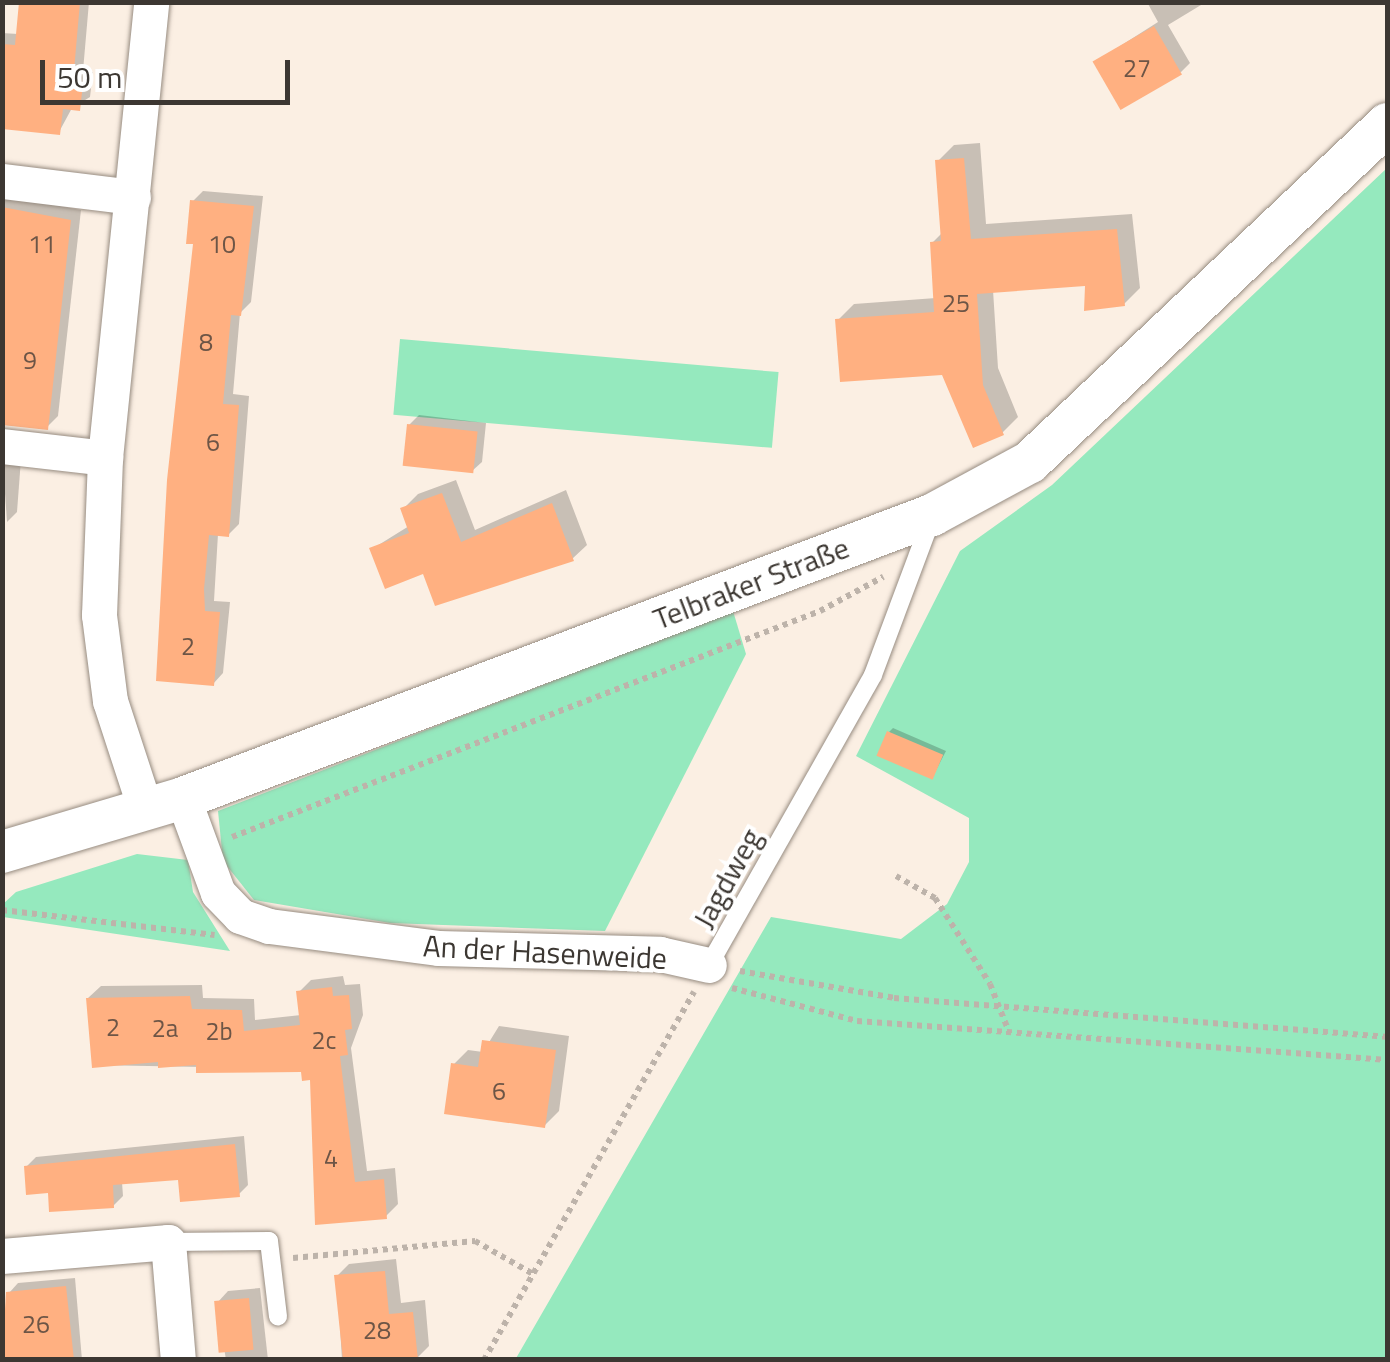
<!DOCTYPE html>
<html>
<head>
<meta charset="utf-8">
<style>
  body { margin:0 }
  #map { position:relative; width:1390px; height:1362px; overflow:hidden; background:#fbefe3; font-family:"Titillium Web",sans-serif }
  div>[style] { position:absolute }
  .green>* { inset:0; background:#95e9be; transform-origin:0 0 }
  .shadow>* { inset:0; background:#0003 }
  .building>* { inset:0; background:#ffb081; transform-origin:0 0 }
  .path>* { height:6px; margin-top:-3px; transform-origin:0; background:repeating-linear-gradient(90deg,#bdb3aa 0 5px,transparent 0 10px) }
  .roads { filter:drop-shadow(0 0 2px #978c81) drop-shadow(0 0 2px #978c81) }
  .service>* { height:18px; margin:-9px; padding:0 9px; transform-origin:9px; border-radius:9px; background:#fff }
  .minor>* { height:35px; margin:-17.5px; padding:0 17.5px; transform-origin:17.5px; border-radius:17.5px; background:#fff }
  .tertiary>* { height:42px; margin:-21px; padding:0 21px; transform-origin:21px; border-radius:21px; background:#fff }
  span { translate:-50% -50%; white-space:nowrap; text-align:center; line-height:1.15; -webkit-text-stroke:8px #fff; paint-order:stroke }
  .number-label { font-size:25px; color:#6d5546 }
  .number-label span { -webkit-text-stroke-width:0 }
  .street-label { font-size:30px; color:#3c3732 }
  .frame { position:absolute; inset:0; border:5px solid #3c3732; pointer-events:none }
  .scale { position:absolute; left:40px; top:60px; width:250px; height:45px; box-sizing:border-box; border:5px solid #3c3732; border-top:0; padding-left:12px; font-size:30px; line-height:35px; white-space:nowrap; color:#3c3732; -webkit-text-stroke:8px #fff; paint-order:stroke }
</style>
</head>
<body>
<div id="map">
  <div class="green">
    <i style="clip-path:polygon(1387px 168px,1387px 1359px,515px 1360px,771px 917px,901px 939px,947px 904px,969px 862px,969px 818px,856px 756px,960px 551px,1052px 485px)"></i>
    <i style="left:400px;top:339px;width:380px;height:76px;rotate:5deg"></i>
    <i style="clip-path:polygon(733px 611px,746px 654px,605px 931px,390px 923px,254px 900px,223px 861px,218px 811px)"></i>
    <i style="clip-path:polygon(137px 854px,188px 860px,193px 892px,230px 951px,3px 917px,2px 905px,16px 892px)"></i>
  </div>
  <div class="shadow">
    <i style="clip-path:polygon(21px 2px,89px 2px,83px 71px,93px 72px,90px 97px,72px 108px,59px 132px,2px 128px,2px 33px,18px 34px)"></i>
    <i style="clip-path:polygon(1147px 2px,1206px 2px,1168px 25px,1190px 63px,1181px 72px,1095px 62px,1158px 22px)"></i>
    <i style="clip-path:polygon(980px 143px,986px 224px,1132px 214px,1140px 288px,1124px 304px,1088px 284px,993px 290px,998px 368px,1018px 417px,1002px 433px,944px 372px,838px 320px,854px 304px,936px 298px,932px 243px,943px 232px,938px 161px,954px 145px)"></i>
    <i style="clip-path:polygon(203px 191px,263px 196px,251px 302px,240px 313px,233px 394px,249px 396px,239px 524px,228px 535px,218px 534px,214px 601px,230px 602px,223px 673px,213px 684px,158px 679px,196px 242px,193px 201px)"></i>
    <i style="clip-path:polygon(2px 195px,81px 210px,58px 416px,47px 427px,2px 331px)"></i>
    <i style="clip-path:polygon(419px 415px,486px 423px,482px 462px,472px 471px,409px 425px)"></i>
    <i style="clip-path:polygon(2px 451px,21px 459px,17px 512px,7px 522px)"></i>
    <i style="clip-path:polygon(456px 480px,475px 530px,566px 490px,587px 545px,572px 559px,425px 571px,372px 549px,409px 526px,403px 509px,418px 494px)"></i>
    <i style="clip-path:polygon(893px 728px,946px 751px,932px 778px,889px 732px)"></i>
    <i style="clip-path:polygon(343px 976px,345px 985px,360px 984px,363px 1015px,351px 1048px,367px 1171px,395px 1168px,398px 1204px,386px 1216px,318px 1222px,313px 1077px,303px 1069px,94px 1065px,88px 998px,101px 986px,202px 985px,203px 998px,254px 999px,255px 1020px,301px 1015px,299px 992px,311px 980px)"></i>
    <i style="clip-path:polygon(499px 1026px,569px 1036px,559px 1111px,544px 1126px,454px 1064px,468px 1050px,483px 1052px)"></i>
    <i style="clip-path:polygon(244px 1136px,248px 1185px,238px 1195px,181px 1178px,122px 1182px,123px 1196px,113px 1206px,50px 1190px,26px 1167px,36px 1157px)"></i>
    <i style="clip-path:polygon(396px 1259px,401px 1303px,425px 1300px,429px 1346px,415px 1360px,342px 1360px,337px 1276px,349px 1264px)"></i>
    <i style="clip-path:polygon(75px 1278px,82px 1360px,2px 1360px,9px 1293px,18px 1283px)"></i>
    <i style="clip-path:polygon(260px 1288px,268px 1360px,226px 1360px,217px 1303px,228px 1291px)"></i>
  </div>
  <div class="building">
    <i style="clip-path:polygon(19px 2px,80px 2px,73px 82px,83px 83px,80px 111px,63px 109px,60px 135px,2px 129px,2px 44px,15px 45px)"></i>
    <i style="left:1154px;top:26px;width:56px;height:71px;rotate:60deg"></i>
    <i style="clip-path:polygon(964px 158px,971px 239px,1117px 229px,1125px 306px,1084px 311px,1085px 286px,977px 294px,983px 385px,1004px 435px,973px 448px,942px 375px,840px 382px,835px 319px,934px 312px,930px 242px,941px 241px,935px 160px)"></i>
    <i style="clip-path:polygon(190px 200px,254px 206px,241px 316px,231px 315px,223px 404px,239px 405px,229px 537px,209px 535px,204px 589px,205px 611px,220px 612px,214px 686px,156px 681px,167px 480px,193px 244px,186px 244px)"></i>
    <i style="clip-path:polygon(2px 207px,71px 220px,48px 430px,2px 425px)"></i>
    <i style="left:407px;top:424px;width:71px;height:42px;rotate:6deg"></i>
    <i style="clip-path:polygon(442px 493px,461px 542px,552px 503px,574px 561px,435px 606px,423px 574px,385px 589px,369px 548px,409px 533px,400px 508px)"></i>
    <i style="left:887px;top:731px;width:61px;height:27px;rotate:23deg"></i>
    <i style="clip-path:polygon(332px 987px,333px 996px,349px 995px,352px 1029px,345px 1030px,348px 1055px,340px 1056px,355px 1182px,384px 1179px,387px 1219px,315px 1225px,310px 1080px,302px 1081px,301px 1072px,196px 1073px,196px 1065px,158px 1068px,158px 1062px,92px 1068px,86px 998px,190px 996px,192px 1009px,242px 1010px,244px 1031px,300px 1025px,296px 991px)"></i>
    <i style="clip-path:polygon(482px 1040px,556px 1050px,545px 1128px,444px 1114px,451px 1063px,478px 1067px)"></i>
    <i style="clip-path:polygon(235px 1144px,240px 1197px,180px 1202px,178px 1180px,113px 1185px,114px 1208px,49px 1212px,48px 1193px,26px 1195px,24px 1166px)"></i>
    <i style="clip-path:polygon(385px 1271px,389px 1314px,413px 1312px,418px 1360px,343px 1360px,334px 1275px)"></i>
    <i style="clip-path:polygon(66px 1286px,74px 1360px,2px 1360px,6px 1292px)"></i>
    <i style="left:249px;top:1298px;width:52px;height:35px;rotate:85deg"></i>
  </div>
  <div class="path">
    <i style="left:232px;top:837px;width:630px;rotate:-21.02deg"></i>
    <i style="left:820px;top:611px;width:72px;rotate:-28.4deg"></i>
    <i style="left:896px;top:876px;width:45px;rotate:29.4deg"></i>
    <i style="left:935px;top:898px;width:102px;rotate:57.4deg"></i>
    <i style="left:990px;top:984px;width:52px;rotate:68.4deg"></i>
    <i style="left:2px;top:910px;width:214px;rotate:6.7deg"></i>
    <i style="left:740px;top:971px;width:156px;rotate:9.9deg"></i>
    <i style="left:894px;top:998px;width:496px;rotate:4.5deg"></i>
    <i style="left:732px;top:988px;width:129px;rotate:14.8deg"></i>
    <i style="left:857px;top:1021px;width:532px;rotate:4.2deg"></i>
    <i style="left:293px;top:1258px;width:183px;rotate:-5.3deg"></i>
    <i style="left:475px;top:1241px;width:67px;rotate:29.6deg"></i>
    <i style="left:484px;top:1360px;width:424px;rotate:-60.3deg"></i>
  </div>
  <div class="roads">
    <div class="service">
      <i style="left:709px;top:965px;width:333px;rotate:-60.5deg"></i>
      <i style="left:873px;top:675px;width:165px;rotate:-69.5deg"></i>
      <i style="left:168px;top:1242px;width:101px;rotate:-0.6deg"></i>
      <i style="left:269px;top:1241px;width:76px;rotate:83.2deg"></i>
    </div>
    <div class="minor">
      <i style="left:2px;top:181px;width:132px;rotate:7deg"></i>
      <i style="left:2px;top:446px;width:104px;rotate:6.6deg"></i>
      <i style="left:183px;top:798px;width:101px;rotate:69.8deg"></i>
      <i style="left:218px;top:893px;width:32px;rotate:46deg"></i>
      <i style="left:240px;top:916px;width:31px;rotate:19deg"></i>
      <i style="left:269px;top:926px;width:170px;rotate:7.4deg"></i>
      <i style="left:438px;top:948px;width:222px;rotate:1.5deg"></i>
      <i style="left:660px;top:954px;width:50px;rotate:12.7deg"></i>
      <i style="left:146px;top:811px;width:116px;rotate:-108.1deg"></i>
      <i style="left:110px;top:701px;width:87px;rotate:-97.3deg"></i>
      <i style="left:99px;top:615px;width:157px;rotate:-87.8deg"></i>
      <i style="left:105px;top:458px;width:458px;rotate:-84.2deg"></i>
      <i style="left:2px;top:1256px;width:167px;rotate:-4.8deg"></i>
      <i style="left:168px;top:1242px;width:118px;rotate:85.2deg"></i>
    </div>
    <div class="tertiary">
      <i style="left:2px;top:852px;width:189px;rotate:-16.6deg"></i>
      <i style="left:183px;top:798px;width:801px;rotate:-20.7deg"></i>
      <i style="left:932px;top:515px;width:111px;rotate:-28.4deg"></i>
      <i style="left:1030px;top:462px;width:492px;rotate:-43.4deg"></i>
    </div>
  </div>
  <div class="number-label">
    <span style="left:1137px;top:68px">27</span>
    <span style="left:42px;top:244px">11</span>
    <span style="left:222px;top:244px">10</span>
    <span style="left:956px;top:303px">25</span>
    <span style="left:206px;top:342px">8</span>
    <span style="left:30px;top:360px">9</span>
    <span style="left:213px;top:442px">6</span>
    <span style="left:188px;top:646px">2</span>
    <span style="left:113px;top:1027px">2</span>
    <span style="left:165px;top:1028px">2a</span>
    <span style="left:219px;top:1031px">2b</span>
    <span style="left:324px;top:1040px">2c</span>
    <span style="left:499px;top:1091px">6</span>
    <span style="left:331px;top:1158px">4</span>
    <span style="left:36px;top:1324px">26</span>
    <span style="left:377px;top:1330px">28</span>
  </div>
  <div class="street-label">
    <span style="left:751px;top:583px;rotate:-21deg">Telbraker Straße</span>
    <span style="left:727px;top:878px;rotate:-61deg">Jagdweg</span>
    <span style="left:545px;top:952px;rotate:3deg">An der Hasenweide</span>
  </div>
  <div class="frame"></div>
  <div class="scale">50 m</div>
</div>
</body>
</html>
